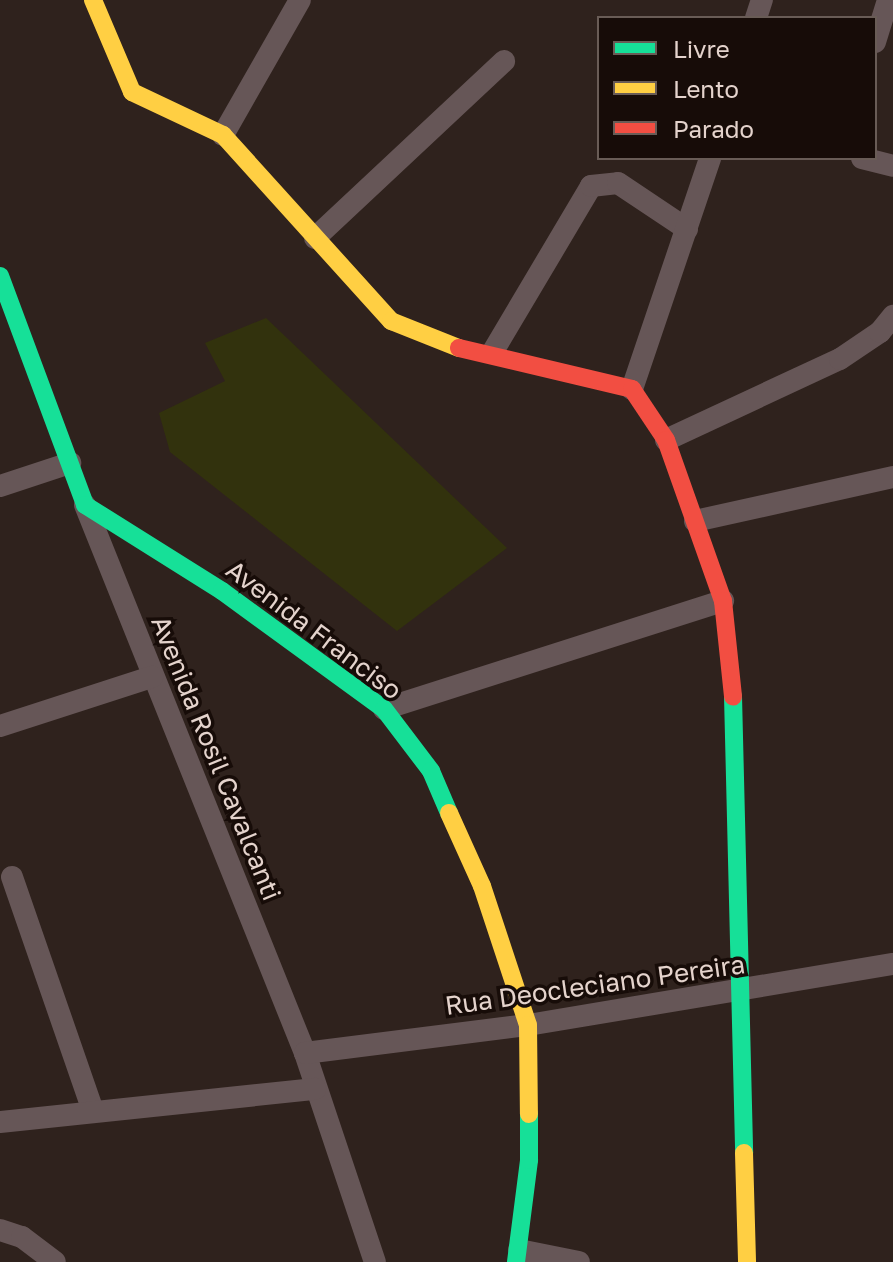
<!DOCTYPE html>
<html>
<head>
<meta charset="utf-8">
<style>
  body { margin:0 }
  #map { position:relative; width:893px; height:1262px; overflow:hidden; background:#2f221d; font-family:"Golos Text",sans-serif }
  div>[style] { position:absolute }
  .green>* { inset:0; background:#32320d }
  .street>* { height:22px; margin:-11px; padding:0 11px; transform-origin:11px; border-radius:11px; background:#665657 }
  .fast>* { height:18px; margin:-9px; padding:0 9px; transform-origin:9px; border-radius:9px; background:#16e098 }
  .slow>* { height:18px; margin:-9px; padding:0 9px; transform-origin:9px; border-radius:9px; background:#ffcf43 }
  .jam>* { height:18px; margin:-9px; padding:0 9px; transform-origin:9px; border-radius:9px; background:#f24e42 }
  span { translate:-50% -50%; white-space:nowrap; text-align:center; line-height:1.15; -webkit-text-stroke:7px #170c08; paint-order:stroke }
  .street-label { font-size:26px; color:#e4d3cc }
  .legend { position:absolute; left:597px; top:16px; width:280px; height:144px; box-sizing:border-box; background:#170c08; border:2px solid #695c56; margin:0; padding:10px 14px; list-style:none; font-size:24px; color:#e4d3cc }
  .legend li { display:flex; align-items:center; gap:16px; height:40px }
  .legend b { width:40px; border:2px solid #695c56 }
</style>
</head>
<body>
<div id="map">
  <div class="green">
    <i style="clip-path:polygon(266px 318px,507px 548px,397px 631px,170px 452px,159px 413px,225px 381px,205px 343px)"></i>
  </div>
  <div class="street">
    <i style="left:756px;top:18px;width:19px;rotate:-72deg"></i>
    <i style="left:875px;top:42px;width:44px;rotate:-72.8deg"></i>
    <i style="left:223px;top:135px;width:155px;rotate:-60.3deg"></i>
    <i style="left:862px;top:158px;width:32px;rotate:14deg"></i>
    <i style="left:315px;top:238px;width:259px;rotate:-43.1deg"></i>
    <i style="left:492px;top:353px;width:194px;rotate:-59.3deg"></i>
    <i style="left:591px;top:186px;width:27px;rotate:-6deg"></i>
    <i style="left:618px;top:183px;width:83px;rotate:33.7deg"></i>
    <i style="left:632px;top:389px;width:244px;rotate:-71.3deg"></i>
    <i style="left:666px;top:440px;width:192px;rotate:-25deg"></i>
    <i style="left:840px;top:359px;width:48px;rotate:-34deg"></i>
    <i style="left:880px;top:332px;width:21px;rotate:-51deg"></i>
    <i style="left:0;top:486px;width:74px;rotate:-18.2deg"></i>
    <i style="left:85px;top:505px;width:591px;rotate:68.13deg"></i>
    <i style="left:305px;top:1053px;width:220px;rotate:71.5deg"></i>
    <i style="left:695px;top:521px;width:203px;rotate:-12.5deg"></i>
    <i style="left:384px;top:709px;width:356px;rotate:-17.7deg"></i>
    <i style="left:0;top:726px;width:160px;rotate:-17.9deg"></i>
    <i style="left:12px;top:877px;width:248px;rotate:70.9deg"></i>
    <i style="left:305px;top:1053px;width:225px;rotate:-7.2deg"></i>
    <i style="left:528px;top:1025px;width:370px;rotate:-9.5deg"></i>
    <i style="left:0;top:1122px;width:317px;rotate:-6deg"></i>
    <i style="left:0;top:1230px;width:23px;rotate:18deg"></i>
    <i style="left:22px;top:1237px;width:41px;rotate:37.1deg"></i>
    <i style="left:519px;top:1250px;width:61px;rotate:11.3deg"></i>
  </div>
  <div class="fast">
    <i style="left:0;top:276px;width:244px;rotate:69.6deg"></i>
    <i style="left:85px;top:505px;width:162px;rotate:32.1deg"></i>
    <i style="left:222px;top:591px;width:200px;rotate:36.1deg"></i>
    <i style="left:384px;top:709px;width:78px;rotate:52.8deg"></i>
    <i style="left:431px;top:771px;width:46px;rotate:66.8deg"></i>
    <i style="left:733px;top:696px;width:457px;rotate:88.6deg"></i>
    <i style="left:516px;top:1262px;width:103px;rotate:-82.7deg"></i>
    <i style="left:529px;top:1160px;width:46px;rotate:-90deg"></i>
  </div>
  <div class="slow">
    <i style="left:93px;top:0;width:100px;rotate:67deg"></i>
    <i style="left:132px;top:92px;width:101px;rotate:25.3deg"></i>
    <i style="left:223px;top:135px;width:251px;rotate:47.9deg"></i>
    <i style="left:391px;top:321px;width:73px;rotate:21.7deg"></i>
    <i style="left:449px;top:813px;width:80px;rotate:65.7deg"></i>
    <i style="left:482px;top:886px;width:146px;rotate:71.7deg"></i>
    <i style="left:528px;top:1025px;width:89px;rotate:89.4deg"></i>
    <i style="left:744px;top:1153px;width:109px;rotate:88.4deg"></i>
  </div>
  <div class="jam">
    <i style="left:459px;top:348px;width:178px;rotate:13.3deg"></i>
    <i style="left:632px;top:389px;width:61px;rotate:56.3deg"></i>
    <i style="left:666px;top:440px;width:171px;rotate:70.5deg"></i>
    <i style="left:723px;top:601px;width:96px;rotate:84deg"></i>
  </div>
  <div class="street-label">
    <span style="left:314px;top:630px;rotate:37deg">Avenida Franciso</span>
    <span style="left:216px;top:758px;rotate:68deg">Avenida Rosil Cavalcanti</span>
    <span style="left:595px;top:985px;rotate:-8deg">Rua Deocleciano Pereira</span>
  </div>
  <ul class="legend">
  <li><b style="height:10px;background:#16e098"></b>Livre</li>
  <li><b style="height:10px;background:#ffcf43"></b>Lento</li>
  <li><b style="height:10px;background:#f24e42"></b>Parado</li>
  </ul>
</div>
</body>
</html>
